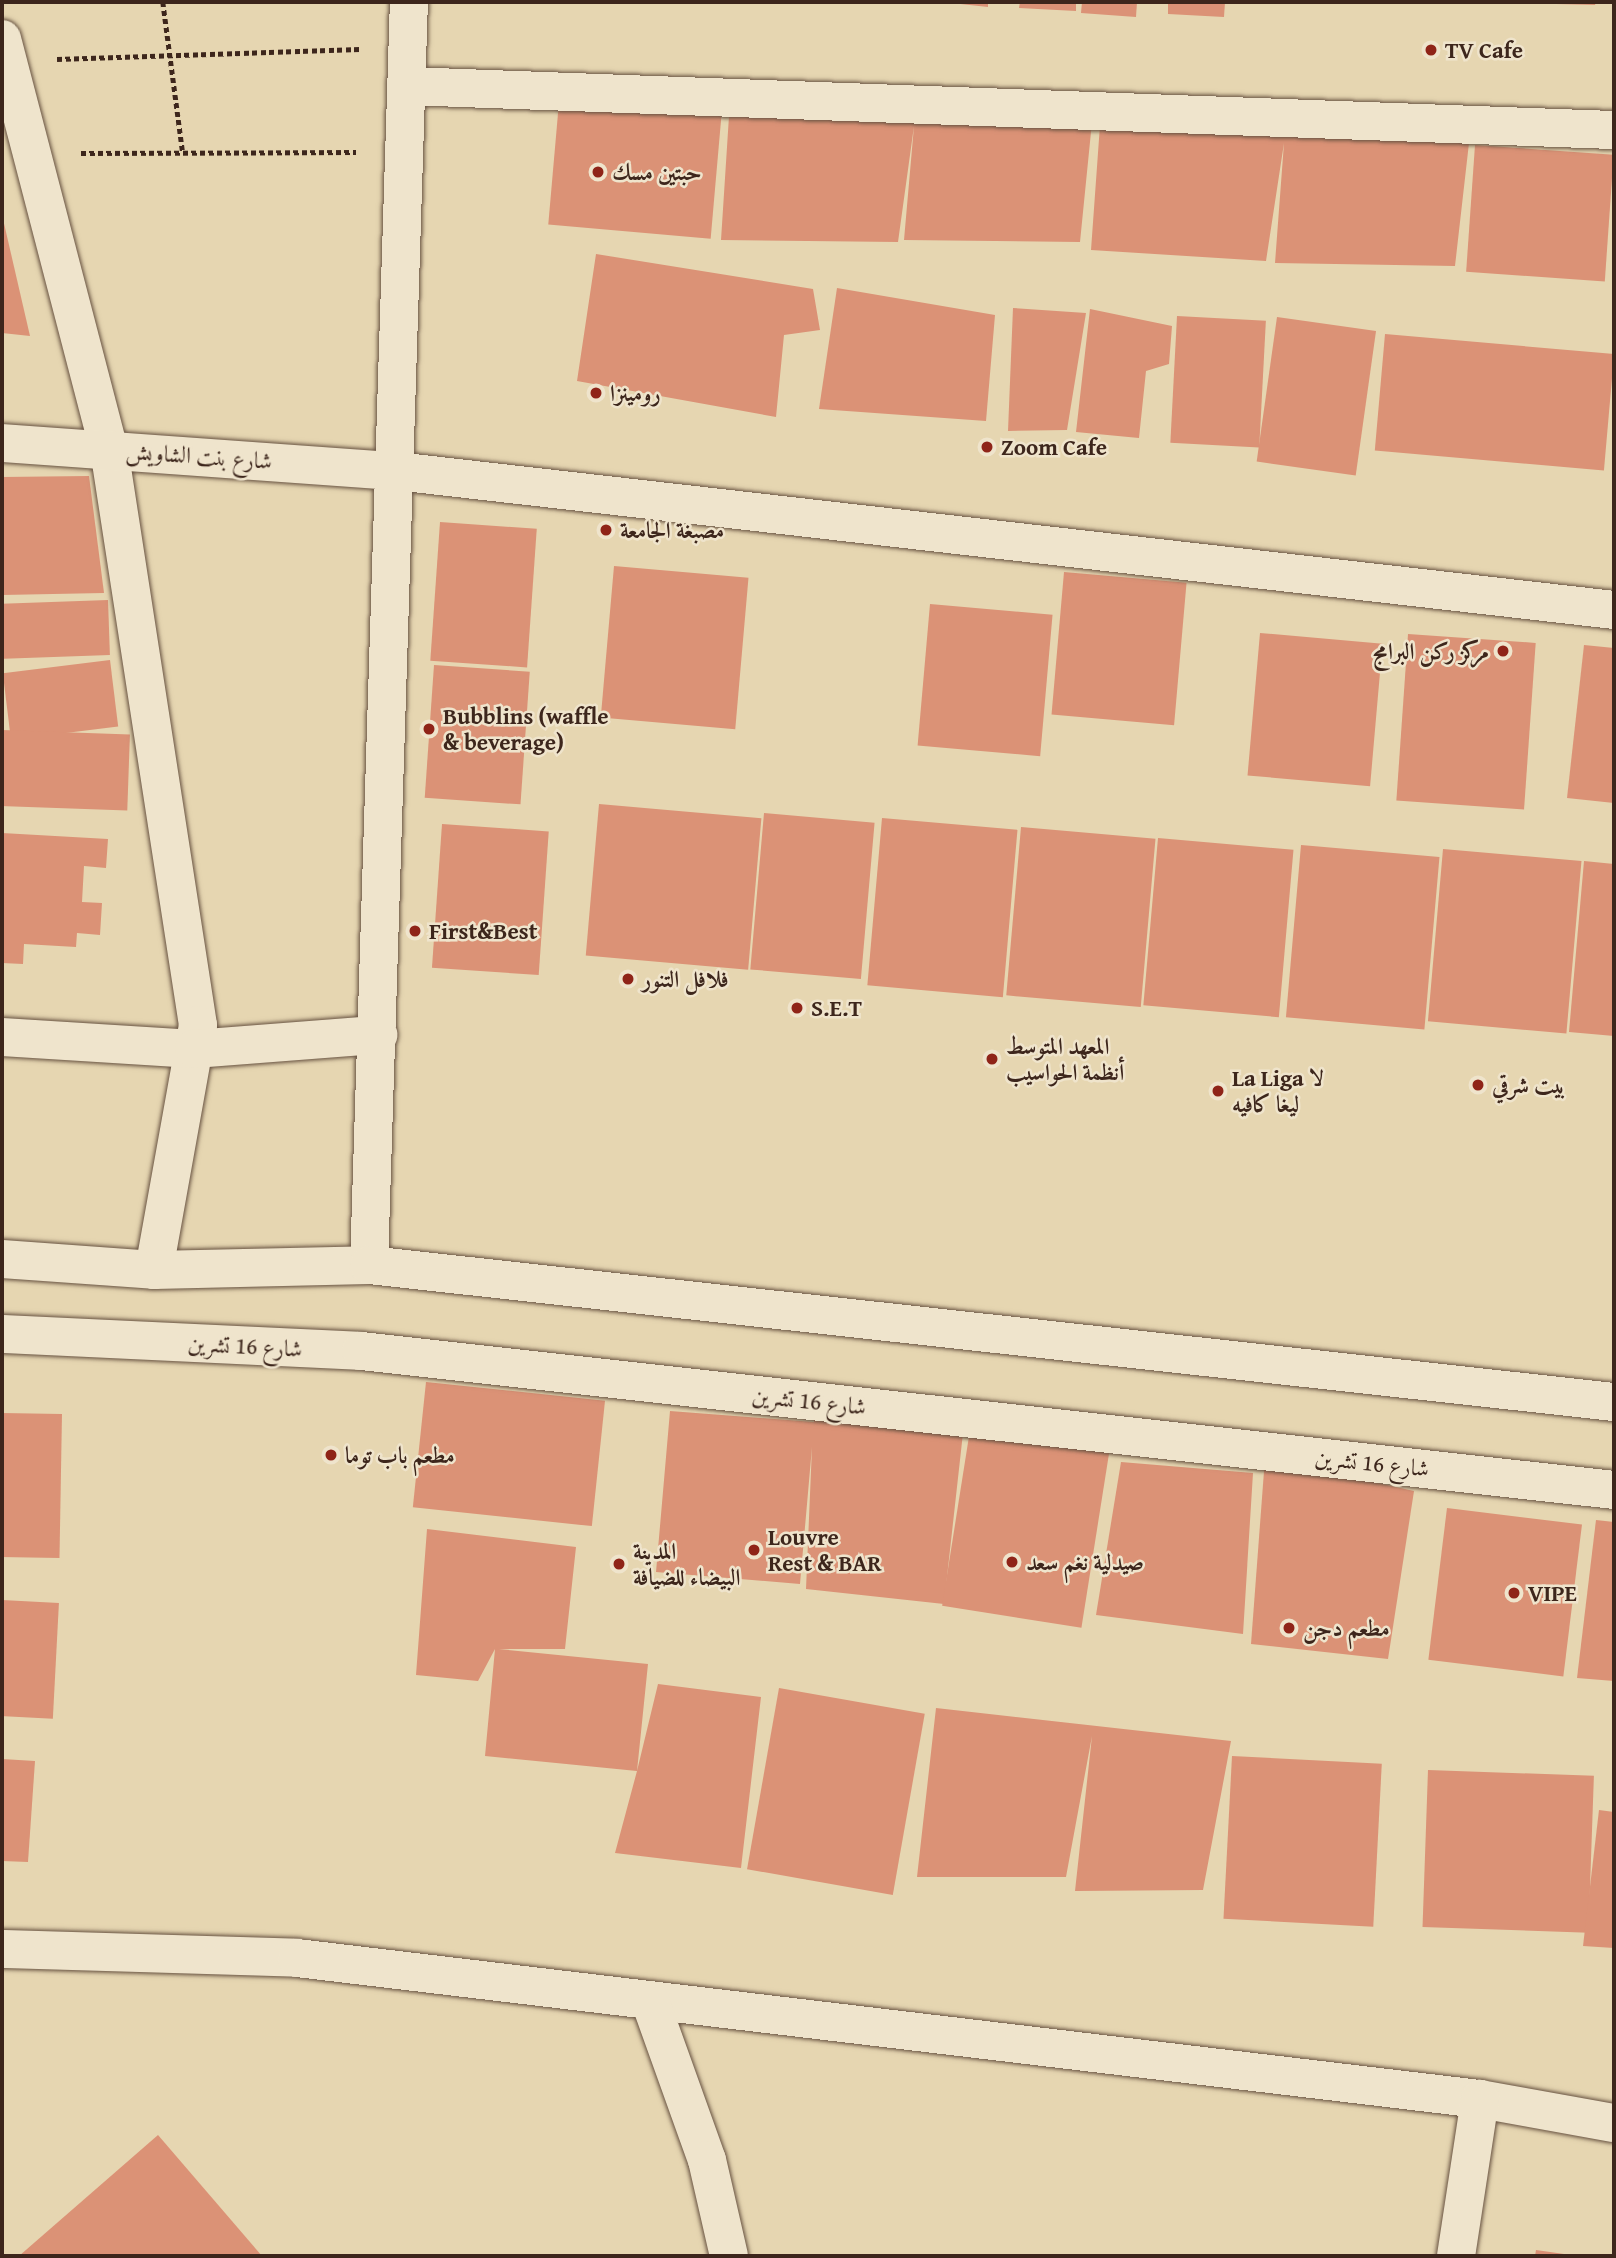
<!DOCTYPE html>
<html>
<head>
<meta charset="utf-8">
<style>
  body { margin:0 }
  #map { position:relative; width:1616px; height:2258px; overflow:hidden; background:#e6d6b1; font-family:"Gentium Book Plus",Amiri,serif }
  div>[style] { position:absolute }
  .building>* { inset:0; background:#db9276; transform-origin:0 0 }
  .path>* { height:4.5px; margin-top:-2.25px; transform-origin:0; background:repeating-linear-gradient(90deg,#3d261c 0 5px,transparent 0 8.5px) }
  .roads { filter:drop-shadow(0 0 2px #675241) drop-shadow(0 0 2px #675241) }
  .street>* { height:38px; margin:-19px; padding:0 19px; transform-origin:19px; border-radius:19px; background:#efe4cc }
  .secondary>* { height:38px; margin:-19px; padding:0 19px; transform-origin:19px; border-radius:19px; background:#efe4cc }
  .dots>* { width:19px; height:19px; translate:-50% -50%; box-sizing:border-box; border:4px solid #efe4cc; border-radius:50% }
  span { translate:-50% -50%; white-space:nowrap; text-align:center; line-height:1.15; -webkit-text-stroke:5px #efe4cc; paint-order:stroke }
  .poi-label { font-size:23px; color:#3d261c; font-weight:700 }
  .left { translate:0 -50%; text-align:left }
  .right { translate:-100% -50%; text-align:right }
  .street-label { font-size:23px; color:#3d261c }
  .frame { position:absolute; inset:0; border:4px solid #3d261c; pointer-events:none }
</style>
</head>
<body>
<div id="map">
  <div class="building">
    <i style="clip-path:polygon(942px 2px,988px 2px,988px 7px)"></i>
    <i style="clip-path:polygon(1020px 2px,1076px 2px,1076px 11px,1019px 8px)"></i>
    <i style="clip-path:polygon(1082px 2px,1137px 2px,1136px 17px,1081px 13px)"></i>
    <i style="clip-path:polygon(1168px 2px,1225px 2px,1224px 17px,1168px 14px)"></i>
    <i style="clip-path:polygon(1556px 2px,1596px 2px,1595px 5px,1556px 4px)"></i>
    <i style="left:559px;top:102px;width:163px;height:123px;rotate:5deg"></i>
    <i style="clip-path:polygon(729px 116px,1092px 122px,1080px 242px,904px 240px,914px 126px,898px 242px,721px 240px)"></i>
    <i style="clip-path:polygon(1100px 125px,1469px 143px,1455px 266px,1275px 263px,1284px 143px,1266px 261px,1091px 250px)"></i>
    <i style="left:1475px;top:145px;width:139px;height:127px;rotate:4deg"></i>
    <i style="clip-path:polygon(2px 219px,3px 219px,30px 336px,2px 333px)"></i>
    <i style="clip-path:polygon(596px 254px,813px 289px,820px 330px,784px 335px,776px 417px,577px 381px)"></i>
    <i style="clip-path:polygon(837px 288px,995px 315px,986px 421px,819px 409px)"></i>
    <i style="clip-path:polygon(1013px 308px,1086px 313px,1067px 430px,1008px 431px)"></i>
    <i style="clip-path:polygon(1090px 309px,1172px 326px,1169px 364px,1146px 371px,1139px 438px,1076px 432px)"></i>
    <i style="left:1177px;top:316px;width:89px;height:127px;rotate:3deg"></i>
    <i style="left:1277px;top:317px;width:100px;height:146px;rotate:8deg"></i>
    <i style="left:1385px;top:334px;width:230px;height:117px;rotate:5deg"></i>
    <i style="clip-path:polygon(89px 476px,104px 593px,2px 595px,2px 477px)"></i>
    <i style="left:440px;top:522px;width:97px;height:139px;rotate:4deg"></i>
    <i style="left:614px;top:566px;width:135px;height:152px;rotate:5deg"></i>
    <i style="left:1064px;top:572px;width:123px;height:143px;rotate:5deg"></i>
    <i style="left:108px;top:600px;width:55px;height:106px;rotate:88deg"></i>
    <i style="left:930px;top:604px;width:123px;height:142px;rotate:5deg"></i>
    <i style="left:1260px;top:633px;width:123px;height:143px;rotate:5deg"></i>
    <i style="left:1408px;top:634px;width:128px;height:167px;rotate:4deg"></i>
    <i style="clip-path:polygon(1584px 645px,1614px 648px,1614px 803px,1567px 798px)"></i>
    <i style="left:110px;top:660px;width:67px;height:108px;rotate:83deg"></i>
    <i style="left:434px;top:665px;width:96px;height:133px;rotate:4deg"></i>
    <i style="left:2px;top:730px;width:128px;height:76px;rotate:2deg"></i>
    <i style="left:599px;top:804px;width:163px;height:152px;rotate:5deg"></i>
    <i style="left:764px;top:813px;width:111px;height:157px;rotate:5deg"></i>
    <i style="left:882px;top:818px;width:136px;height:168px;rotate:5deg"></i>
    <i style="left:442px;top:824px;width:107px;height:144px;rotate:4deg"></i>
    <i style="left:1021px;top:827px;width:135px;height:169px;rotate:5deg"></i>
    <i style="clip-path:polygon(2px 833px,108px 839px,106px 868px,84px 866px,82px 902px,102px 903px,100px 935px,77px 933px,76px 947px,24px 944px,23px 964px,2px 963px)"></i>
    <i style="left:1158px;top:838px;width:136px;height:168px;rotate:5deg"></i>
    <i style="left:1301px;top:845px;width:139px;height:173px;rotate:5deg"></i>
    <i style="left:1443px;top:849px;width:139px;height:173px;rotate:5deg"></i>
    <i style="clip-path:polygon(1584px 861px,1614px 864px,1614px 1036px,1569px 1032px)"></i>
    <i style="left:426px;top:1382px;width:180px;height:126px;rotate:6deg"></i>
    <i style="clip-path:polygon(670px 1411px,814px 1422px,814px 1418px,964px 1424px,944px 1604px,806px 1589px,812px 1447px,800px 1584px,656px 1572px)"></i>
    <i style="left:2px;top:1413px;width:60px;height:144px;rotate:1deg"></i>
    <i style="left:970px;top:1430px;width:141px;height:178px;rotate:9deg"></i>
    <i style="clip-path:polygon(1265px 1458px,1414px 1491px,1388px 1659px,1251px 1644px)"></i>
    <i style="clip-path:polygon(1121px 1462px,1253px 1473px,1243px 1634px,1096px 1615px)"></i>
    <i style="left:1447px;top:1508px;width:136px;height:153px;rotate:7deg"></i>
    <i style="clip-path:polygon(1596px 1520px,1614px 1522px,1614px 1681px,1577px 1678px)"></i>
    <i style="clip-path:polygon(427px 1529px,576px 1547px,565px 1649px,499px 1649px,648px 1664px,637px 1771px,658px 1684px,761px 1697px,741px 1868px,615px 1853px,637px 1771px,485px 1756px,495px 1649px,478px 1681px,416px 1675px)"></i>
    <i style="left:2px;top:1600px;width:57px;height:116px;rotate:3deg"></i>
    <i style="left:779px;top:1688px;width:148px;height:184px;rotate:10deg"></i>
    <i style="clip-path:polygon(936px 1708px,1231px 1741px,1203px 1890px,1075px 1891px,1092px 1736px,1066px 1877px,917px 1877px)"></i>
    <i style="left:1232px;top:1756px;width:150px;height:163px;rotate:3deg"></i>
    <i style="clip-path:polygon(2px 1759px,35px 1761px,28px 1862px,2px 1861px)"></i>
    <i style="left:1428px;top:1770px;width:166px;height:157px;rotate:2deg"></i>
    <i style="clip-path:polygon(1599px 1810px,1614px 1812px,1614px 1948px,1583px 1946px)"></i>
    <i style="clip-path:polygon(158px 2135px,262px 2256px,19px 2256px)"></i>
    <i style="clip-path:polygon(1536px 2250px,1571px 2255px,1571px 2256px,1535px 2256px)"></i>
  </div>
  <div class="path">
    <i style="left:163px;top:2px;width:152px;rotate:82.5deg"></i>
    <i style="left:57px;top:59px;width:303px;rotate:-1.9deg"></i>
    <i style="left:81px;top:153px;width:275px;rotate:-0.2deg"></i>
  </div>
  <div class="roads">
    <div class="street">
      <i style="left:2px;top:39px;width:424px;rotate:75.4deg"></i>
      <i style="left:109px;top:449px;width:583px;rotate:81.22deg"></i>
      <i style="left:198px;top:1025px;width:249px;rotate:100.2deg"></i>
      <i style="left:407px;top:86px;width:1208px;rotate:2.09deg"></i>
      <i style="left:2px;top:443px;width:395px;rotate:4.1deg"></i>
      <i style="left:396px;top:471px;width:1226px;rotate:6.51deg"></i>
      <i style="left:2px;top:1037px;width:192px;rotate:3.6deg"></i>
      <i style="left:194px;top:1049px;width:185px;rotate:-4.4deg"></i>
      <i style="left:369px;top:1265px;width:1264px;rotate:-88.19deg"></i>
      <i style="left:2px;top:1949px;width:295px;rotate:1.7deg"></i>
      <i style="left:297px;top:1958px;width:1191px;rotate:6.8deg"></i>
      <i style="left:1480px;top:2099px;width:136px;rotate:10.2deg"></i>
      <i style="left:650px;top:2001px;width:169px;rotate:70.3deg"></i>
      <i style="left:707px;top:2160px;width:98px;rotate:77.1deg"></i>
      <i style="left:1456px;top:2256px;width:159px;rotate:-81.3deg"></i>
    </div>
    <div class="secondary">
      <i style="left:2px;top:1259px;width:152px;rotate:4.1deg"></i>
      <i style="left:154px;top:1270px;width:215px;rotate:-1.3deg"></i>
      <i style="left:369px;top:1265px;width:1253px;rotate:6.28deg"></i>
      <i style="left:2px;top:1334px;width:359px;rotate:2.7deg"></i>
      <i style="left:361px;top:1351px;width:1261px;rotate:6.33deg"></i>
    </div>
  </div>
  <div class="dots">
    <i style="left:1431px;top:50px;background:#8f2418"></i>
    <i style="left:598px;top:172px;background:#8f2418"></i>
    <i style="left:596px;top:393px;background:#8f2418"></i>
    <i style="left:987px;top:447px;background:#8f2418"></i>
    <i style="left:606px;top:530px;background:#8f2418"></i>
    <i style="left:1503px;top:651px;background:#8f2418"></i>
    <i style="left:429px;top:729px;background:#8f2418"></i>
    <i style="left:415px;top:931px;background:#8f2418"></i>
    <i style="left:628px;top:979px;background:#8f2418"></i>
    <i style="left:797px;top:1008px;background:#8f2418"></i>
    <i style="left:992px;top:1059px;background:#8f2418"></i>
    <i style="left:1478px;top:1085px;background:#8f2418"></i>
    <i style="left:1218px;top:1091px;background:#8f2418"></i>
    <i style="left:331px;top:1455px;background:#8f2418"></i>
    <i style="left:754px;top:1550px;background:#8f2418"></i>
    <i style="left:1012px;top:1562px;background:#8f2418"></i>
    <i style="left:619px;top:1564px;background:#8f2418"></i>
    <i style="left:1514px;top:1593px;background:#8f2418"></i>
    <i style="left:1289px;top:1628px;background:#8f2418"></i>
  </div>
  <div class="poi-label">
    <span class="left" style="left:1445px;top:50px">TV Cafe</span>
    <span class="left" style="left:612px;top:172px">حبتين مسك</span>
    <span class="left" style="left:610px;top:393px">رومينزا</span>
    <span class="left" style="left:1001px;top:447px">Zoom Cafe</span>
    <span class="left" style="left:620px;top:530px">مصبغة الجامعة</span>
    <span class="right" style="left:1489px;top:651px">مركز ركن البرامج</span>
    <span class="left" style="left:443px;top:729px">Bubblins (waffle<br>&amp; beverage)</span>
    <span class="left" style="left:429px;top:931px">First&amp;Best</span>
    <span class="left" style="left:642px;top:979px">فلافل التنور</span>
    <span class="left" style="left:811px;top:1008px">S.E.T</span>
    <span class="left" style="left:1006px;top:1059px">المعهد المتوسط<br>أنظمة الحواسيب</span>
    <span class="left" style="left:1232px;top:1091px">La Liga لا<br>ليغا كافيه</span>
    <span class="left" style="left:1492px;top:1085px">بيت شرقي</span>
    <span class="left" style="left:345px;top:1455px">مطعم باب توما</span>
    <span class="left" style="left:768px;top:1550px">Louvre<br>Rest &amp; BAR</span>
    <span class="left" style="left:633px;top:1564px">المدينة<br>البيضاء للضيافة</span>
    <span class="left" style="left:1026px;top:1562px">صيدلية نغم سعد</span>
    <span class="left" style="left:1528px;top:1593px">VIPE</span>
    <span class="left" style="left:1303px;top:1628px">مطعم دجن</span>
  </div>
  <div class="street-label">
    <span style="left:199px;top:456px;rotate:4deg">شارع بنت الشاويش</span>
    <span style="left:245px;top:1346px;rotate:3deg">شارع 16 تشرين</span>
    <span style="left:809px;top:1401px;rotate:6deg">شارع 16 تشرين</span>
    <span style="left:1372px;top:1463px;rotate:6deg">شارع 16 تشرين</span>
  </div>
  <div class="frame"></div>
</div>
</body>
</html>
